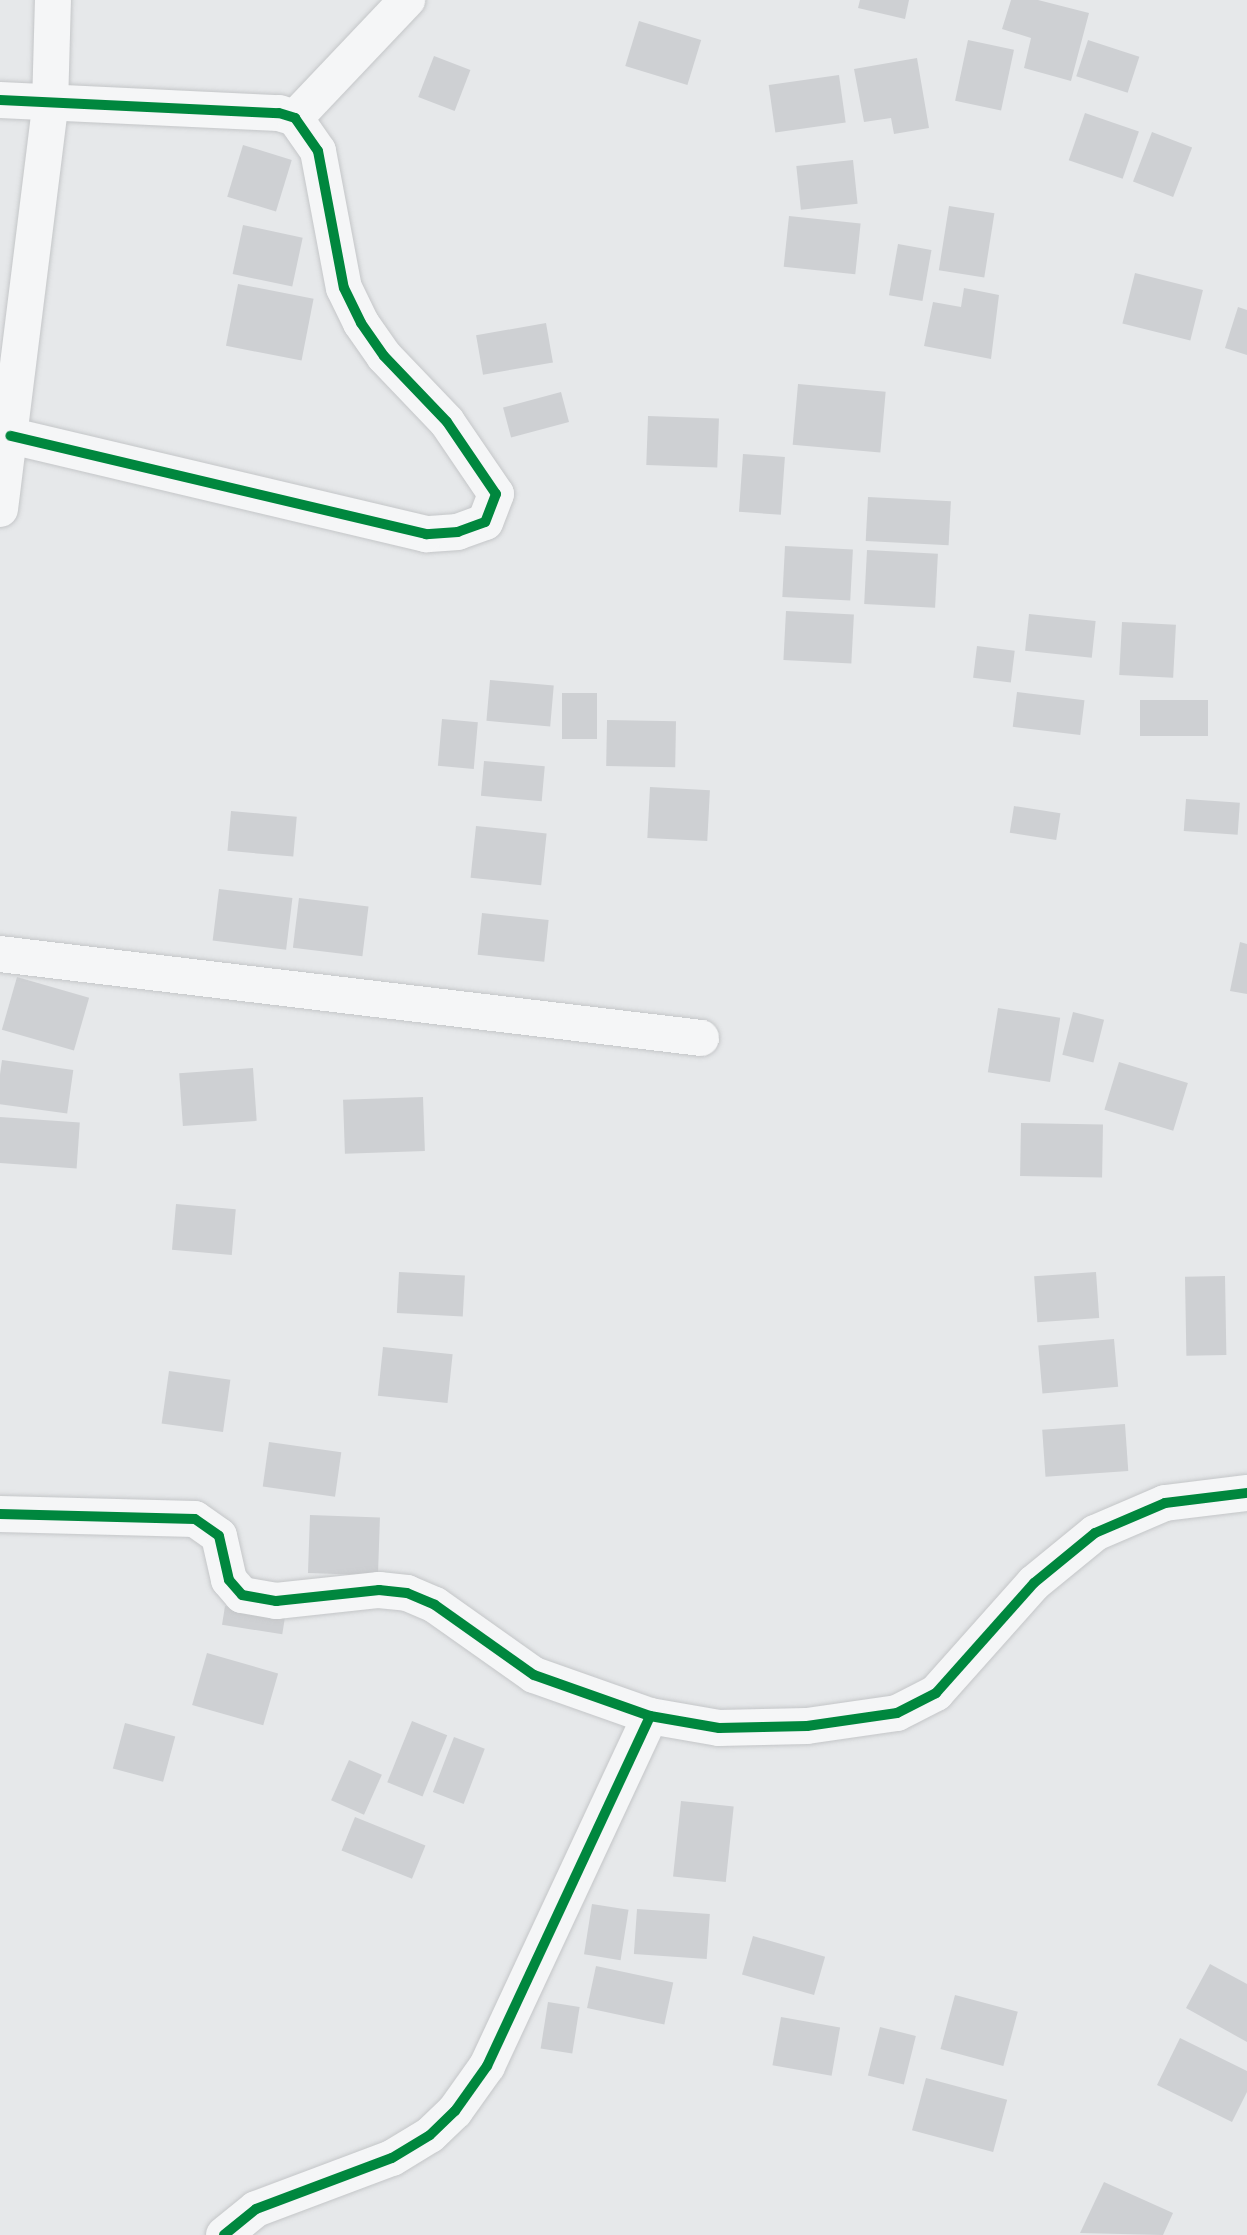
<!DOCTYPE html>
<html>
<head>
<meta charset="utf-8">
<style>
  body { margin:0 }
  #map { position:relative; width:1247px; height:2235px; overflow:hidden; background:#e6e8ea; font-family:Karla,sans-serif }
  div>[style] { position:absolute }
  .building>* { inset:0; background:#ced0d3; transform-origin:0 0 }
  .roads { filter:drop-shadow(0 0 2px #c4c6c8) drop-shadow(0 0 2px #c4c6c8) }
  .minor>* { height:36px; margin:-18px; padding:0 18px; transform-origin:18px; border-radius:18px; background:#f5f6f7 }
  .cycleway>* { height:10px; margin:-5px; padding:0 5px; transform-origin:5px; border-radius:5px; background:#00873e }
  span { translate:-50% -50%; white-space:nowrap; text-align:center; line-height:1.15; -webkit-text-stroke:8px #f4f6f9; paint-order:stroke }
</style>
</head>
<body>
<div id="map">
  <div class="building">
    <i style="clip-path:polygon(860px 0,909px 0,905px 19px,858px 8px)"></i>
    <i style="clip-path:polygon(1011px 0,1038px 0,1089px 13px,1071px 81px,1024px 68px,1031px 38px,1002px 29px)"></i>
    <i style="left:639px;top:21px;width:65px;height:47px;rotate:17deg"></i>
    <i style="left:968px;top:40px;width:47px;height:62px;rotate:12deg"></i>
    <i style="left:1088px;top:40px;width:54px;height:38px;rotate:18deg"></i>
    <i style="left:434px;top:56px;width:39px;height:44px;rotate:21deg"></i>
    <i style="clip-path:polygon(917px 58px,929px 128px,894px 134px,891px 118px,864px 122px,854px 69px)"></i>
    <i style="left:839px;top:75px;width:48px;height:71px;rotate:82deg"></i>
    <i style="left:1085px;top:113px;width:57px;height:50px;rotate:19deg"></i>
    <i style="left:1152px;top:132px;width:43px;height:53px;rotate:21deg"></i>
    <i style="left:243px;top:145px;width:51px;height:54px;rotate:17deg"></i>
    <i style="left:853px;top:160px;width:44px;height:57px;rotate:84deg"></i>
    <i style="left:949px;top:206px;width:46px;height:65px;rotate:9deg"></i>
    <i style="left:789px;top:216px;width:72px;height:51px;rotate:6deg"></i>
    <i style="left:243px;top:225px;width:61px;height:50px;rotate:12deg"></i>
    <i style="left:898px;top:244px;width:34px;height:52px;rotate:10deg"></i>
    <i style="left:1135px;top:273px;width:70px;height:52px;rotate:14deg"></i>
    <i style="left:238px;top:284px;width:77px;height:63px;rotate:11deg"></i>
    <i style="clip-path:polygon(964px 288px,999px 295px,991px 359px,924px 346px,933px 302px,961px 307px)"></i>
    <i style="clip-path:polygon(1238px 307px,1247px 310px,1247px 355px,1225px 348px)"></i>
    <i style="left:546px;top:323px;width:40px;height:71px;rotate:80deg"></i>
    <i style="left:798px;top:384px;width:88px;height:61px;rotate:5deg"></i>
    <i style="left:561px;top:392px;width:31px;height:60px;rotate:75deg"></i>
    <i style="left:648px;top:416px;width:71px;height:49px;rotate:2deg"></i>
    <i style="left:743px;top:454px;width:42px;height:58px;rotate:4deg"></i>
    <i style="left:868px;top:497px;width:83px;height:44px;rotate:3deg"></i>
    <i style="left:785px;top:546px;width:68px;height:51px;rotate:3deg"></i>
    <i style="left:867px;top:550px;width:71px;height:54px;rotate:3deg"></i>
    <i style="left:786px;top:611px;width:68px;height:49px;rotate:3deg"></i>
    <i style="left:1029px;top:614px;width:67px;height:37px;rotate:6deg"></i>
    <i style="left:1122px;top:622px;width:54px;height:53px;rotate:3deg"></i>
    <i style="left:977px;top:646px;width:38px;height:32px;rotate:7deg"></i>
    <i style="left:490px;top:680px;width:64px;height:41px;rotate:5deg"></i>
    <i style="left:1017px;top:692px;width:68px;height:35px;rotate:7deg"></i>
    <i style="left:562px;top:693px;width:35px;height:46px"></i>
    <i style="left:1140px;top:700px;width:68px;height:36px"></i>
    <i style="left:442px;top:719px;width:36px;height:47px;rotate:5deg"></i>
    <i style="left:607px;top:720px;width:69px;height:46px;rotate:1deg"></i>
    <i style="left:484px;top:761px;width:61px;height:35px;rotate:5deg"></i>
    <i style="left:650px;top:787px;width:60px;height:51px;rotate:3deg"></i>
    <i style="left:1186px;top:799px;width:54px;height:32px;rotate:4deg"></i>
    <i style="left:1014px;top:806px;width:47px;height:27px;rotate:9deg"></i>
    <i style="left:231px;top:811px;width:66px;height:40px;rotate:5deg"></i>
    <i style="left:476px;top:826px;width:71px;height:52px;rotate:6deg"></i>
    <i style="left:219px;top:889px;width:74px;height:52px;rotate:7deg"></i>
    <i style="left:299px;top:898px;width:70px;height:50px;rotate:7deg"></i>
    <i style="left:482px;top:913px;width:67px;height:42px;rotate:6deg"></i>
    <i style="clip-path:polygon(1240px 942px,1247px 944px,1247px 994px,1230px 991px)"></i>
    <i style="left:17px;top:977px;width:75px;height:55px;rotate:16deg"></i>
    <i style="left:998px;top:1008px;width:63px;height:65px;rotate:9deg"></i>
    <i style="left:1073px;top:1012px;width:32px;height:44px;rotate:14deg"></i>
    <i style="left:2px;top:1060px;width:72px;height:44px;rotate:8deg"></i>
    <i style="left:1119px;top:1062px;width:72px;height:50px;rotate:17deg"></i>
    <i style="left:253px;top:1068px;width:53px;height:74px;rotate:86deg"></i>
    <i style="left:423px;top:1097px;width:54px;height:80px;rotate:88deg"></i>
    <i style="left:0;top:1117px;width:80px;height:46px;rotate:4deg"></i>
    <i style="left:1021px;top:1123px;width:82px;height:53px;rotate:1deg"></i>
    <i style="left:176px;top:1204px;width:60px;height:46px;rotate:5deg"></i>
    <i style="left:399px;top:1272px;width:66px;height:41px;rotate:3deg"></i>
    <i style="left:1096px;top:1272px;width:46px;height:62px;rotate:86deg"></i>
    <i style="left:1225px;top:1276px;width:79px;height:40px;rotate:89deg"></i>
    <i style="left:1114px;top:1339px;width:48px;height:76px;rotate:85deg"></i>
    <i style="left:383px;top:1347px;width:70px;height:49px;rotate:6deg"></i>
    <i style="left:169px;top:1371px;width:62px;height:53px;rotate:8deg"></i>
    <i style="left:1125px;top:1424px;width:47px;height:83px;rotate:86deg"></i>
    <i style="left:269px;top:1442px;width:73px;height:45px;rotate:8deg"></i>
    <i style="left:310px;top:1515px;width:70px;height:58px;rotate:2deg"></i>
    <i style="left:225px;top:1606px;width:61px;height:19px;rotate:9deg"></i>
    <i style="left:207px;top:1653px;width:74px;height:54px;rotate:16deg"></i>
    <i style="left:412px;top:1721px;width:38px;height:66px;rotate:22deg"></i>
    <i style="left:125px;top:1723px;width:52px;height:47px;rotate:15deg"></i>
    <i style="left:454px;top:1737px;width:33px;height:59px;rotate:21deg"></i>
    <i style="left:349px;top:1760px;width:36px;height:44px;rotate:24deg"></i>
    <i style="left:681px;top:1801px;width:53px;height:76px;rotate:6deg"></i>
    <i style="left:355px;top:1817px;width:76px;height:36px;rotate:22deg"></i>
    <i style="left:592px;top:1904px;width:37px;height:51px;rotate:9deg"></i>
    <i style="left:637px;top:1909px;width:73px;height:45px;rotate:4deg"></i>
    <i style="left:753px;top:1936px;width:75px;height:40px;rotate:16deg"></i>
    <i style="clip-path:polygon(1210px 1964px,1247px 1984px,1247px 2042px,1186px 2008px)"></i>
    <i style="left:596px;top:1966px;width:79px;height:43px;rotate:12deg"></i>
    <i style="left:955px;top:1995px;width:65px;height:56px;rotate:15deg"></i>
    <i style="left:548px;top:2002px;width:32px;height:47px;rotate:9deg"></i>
    <i style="left:781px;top:2017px;width:60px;height:49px;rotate:10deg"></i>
    <i style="left:880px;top:2027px;width:37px;height:50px;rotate:14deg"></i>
    <i style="clip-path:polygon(1180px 2038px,1247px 2071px,1247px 2092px,1232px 2122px,1157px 2085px)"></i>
    <i style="left:926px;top:2078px;width:84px;height:54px;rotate:15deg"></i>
    <i style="clip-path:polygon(1104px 2182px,1173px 2213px,1163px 2235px,1080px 2233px)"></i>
  </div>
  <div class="roads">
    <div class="minor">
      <i style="left:0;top:100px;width:279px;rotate:2.7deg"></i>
      <i style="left:279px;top:113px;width:17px;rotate:17deg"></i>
      <i style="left:295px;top:118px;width:40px;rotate:55.1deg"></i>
      <i style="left:318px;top:151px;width:139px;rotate:79.3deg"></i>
      <i style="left:344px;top:288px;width:39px;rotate:64deg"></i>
      <i style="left:361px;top:323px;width:40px;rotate:55.1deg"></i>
      <i style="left:384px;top:356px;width:91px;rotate:46.3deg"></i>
      <i style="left:447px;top:422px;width:87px;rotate:55.8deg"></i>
      <i style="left:496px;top:494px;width:30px;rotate:111deg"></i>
      <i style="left:485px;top:522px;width:29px;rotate:160deg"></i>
      <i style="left:458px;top:532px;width:32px;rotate:176deg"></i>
      <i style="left:426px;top:534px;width:427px;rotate:-166.7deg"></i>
      <i style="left:295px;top:118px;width:163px;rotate:-46.5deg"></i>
      <i style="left:0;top:509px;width:406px;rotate:-82.9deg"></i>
      <i style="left:50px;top:106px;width:106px;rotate:-88.4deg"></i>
      <i style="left:0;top:954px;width:706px;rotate:6.83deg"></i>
      <i style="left:0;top:1514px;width:195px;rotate:1.5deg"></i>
      <i style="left:195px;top:1519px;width:29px;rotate:35deg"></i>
      <i style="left:219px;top:1536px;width:45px;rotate:77.2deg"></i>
      <i style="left:229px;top:1580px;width:20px;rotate:49deg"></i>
      <i style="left:242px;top:1595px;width:35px;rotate:10deg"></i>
      <i style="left:276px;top:1601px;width:104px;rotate:-6.1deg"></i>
      <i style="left:379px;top:1590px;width:28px;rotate:6deg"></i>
      <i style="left:407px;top:1593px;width:30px;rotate:23deg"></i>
      <i style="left:435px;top:1605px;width:121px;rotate:35.3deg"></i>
      <i style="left:534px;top:1675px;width:123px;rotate:19.5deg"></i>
      <i style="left:650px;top:1716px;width:70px;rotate:9.9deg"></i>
      <i style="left:719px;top:1728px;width:88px;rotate:-1.3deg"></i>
      <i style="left:807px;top:1726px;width:91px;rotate:-8.2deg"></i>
      <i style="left:897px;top:1713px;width:44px;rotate:-27.1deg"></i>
      <i style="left:936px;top:1693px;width:147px;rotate:-48.3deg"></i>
      <i style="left:1034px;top:1583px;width:79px;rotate:-39.3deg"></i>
      <i style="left:1095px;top:1533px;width:76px;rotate:-23.2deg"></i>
      <i style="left:1165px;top:1503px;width:83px;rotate:-7deg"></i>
      <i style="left:224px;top:2235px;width:41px;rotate:-39.1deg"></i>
      <i style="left:256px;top:2209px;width:145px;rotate:-20.6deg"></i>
      <i style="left:392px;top:2158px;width:44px;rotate:-31.2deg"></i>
      <i style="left:430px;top:2135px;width:35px;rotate:-44deg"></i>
      <i style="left:455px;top:2111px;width:55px;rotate:-54.6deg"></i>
      <i style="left:487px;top:2066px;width:386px;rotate:-65deg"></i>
    </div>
  </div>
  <div class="cycleway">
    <i style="left:0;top:100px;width:279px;rotate:2.7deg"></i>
    <i style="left:279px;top:113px;width:17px;rotate:17deg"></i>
    <i style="left:295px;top:118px;width:40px;rotate:55.1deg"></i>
    <i style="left:318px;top:151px;width:139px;rotate:79.3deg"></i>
    <i style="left:344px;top:288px;width:39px;rotate:64deg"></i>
    <i style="left:361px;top:323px;width:40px;rotate:55.1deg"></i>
    <i style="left:384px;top:356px;width:91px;rotate:46.3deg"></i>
    <i style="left:447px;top:422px;width:87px;rotate:55.8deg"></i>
    <i style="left:496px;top:494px;width:30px;rotate:111deg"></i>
    <i style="left:485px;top:522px;width:29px;rotate:160deg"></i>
    <i style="left:458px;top:532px;width:32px;rotate:176deg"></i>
    <i style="left:426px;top:534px;width:427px;rotate:-166.7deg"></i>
    <i style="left:0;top:1514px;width:195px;rotate:1.5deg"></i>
    <i style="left:195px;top:1519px;width:29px;rotate:35deg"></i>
    <i style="left:219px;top:1536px;width:45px;rotate:77.2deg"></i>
    <i style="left:229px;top:1580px;width:20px;rotate:49deg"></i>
    <i style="left:242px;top:1595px;width:35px;rotate:10deg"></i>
    <i style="left:276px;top:1601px;width:104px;rotate:-6.1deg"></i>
    <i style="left:379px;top:1590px;width:28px;rotate:6deg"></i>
    <i style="left:407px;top:1593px;width:30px;rotate:23deg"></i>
    <i style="left:435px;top:1605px;width:121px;rotate:35.3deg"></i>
    <i style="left:534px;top:1675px;width:123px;rotate:19.5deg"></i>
    <i style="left:650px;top:1716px;width:70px;rotate:9.9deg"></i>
    <i style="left:719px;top:1728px;width:88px;rotate:-1.3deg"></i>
    <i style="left:807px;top:1726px;width:91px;rotate:-8.2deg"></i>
    <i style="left:897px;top:1713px;width:44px;rotate:-27.1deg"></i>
    <i style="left:936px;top:1693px;width:147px;rotate:-48.3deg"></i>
    <i style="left:1034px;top:1583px;width:79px;rotate:-39.3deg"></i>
    <i style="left:1095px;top:1533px;width:76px;rotate:-23.2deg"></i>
    <i style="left:1165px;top:1503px;width:83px;rotate:-7deg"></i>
    <i style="left:224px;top:2235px;width:41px;rotate:-39.1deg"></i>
    <i style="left:256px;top:2209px;width:145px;rotate:-20.6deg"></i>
    <i style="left:392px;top:2158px;width:44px;rotate:-31.2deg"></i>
    <i style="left:430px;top:2135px;width:35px;rotate:-44deg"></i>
    <i style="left:455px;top:2111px;width:55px;rotate:-54.6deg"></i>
    <i style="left:487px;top:2066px;width:386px;rotate:-65deg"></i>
  </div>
</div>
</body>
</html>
